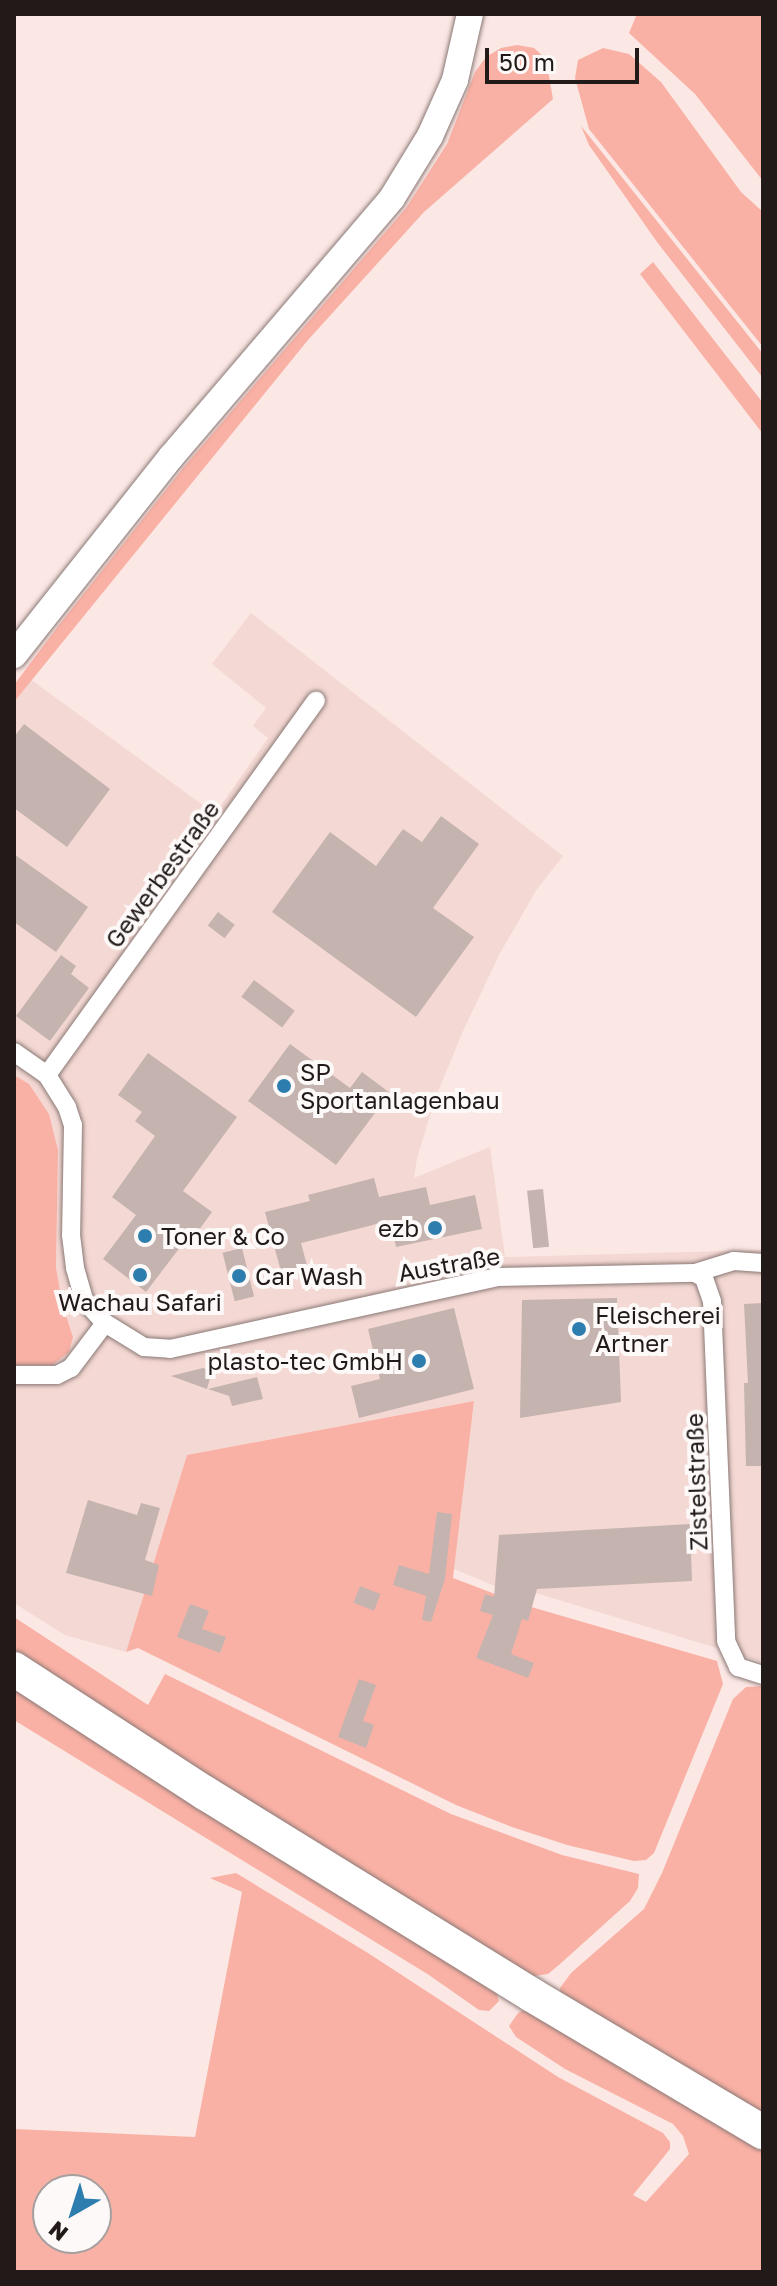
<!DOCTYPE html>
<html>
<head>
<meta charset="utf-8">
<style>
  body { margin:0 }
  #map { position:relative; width:777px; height:2286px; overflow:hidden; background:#fbe7e4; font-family:"Golos Text",sans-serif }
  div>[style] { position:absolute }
  .built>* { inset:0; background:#f4d8d3 }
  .green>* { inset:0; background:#fab1a5 }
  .building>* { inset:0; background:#c5b3af; transform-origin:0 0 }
  .roads { filter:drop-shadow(0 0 2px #8a7976) drop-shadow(0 0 2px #8a7976) }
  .street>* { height:18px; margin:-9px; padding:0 9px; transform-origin:9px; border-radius:9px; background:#fff }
  .secondary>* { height:26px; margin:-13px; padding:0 13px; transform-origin:13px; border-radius:13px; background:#fff }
  .highway>* { height:34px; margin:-17px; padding:0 17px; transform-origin:17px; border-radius:17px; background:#fff }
  .dots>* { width:22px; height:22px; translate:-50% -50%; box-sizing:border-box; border:4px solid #fdf9f8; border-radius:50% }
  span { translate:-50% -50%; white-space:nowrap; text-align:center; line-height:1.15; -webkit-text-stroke:8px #fdf9f8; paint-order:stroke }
  .street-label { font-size:24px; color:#211a19 }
  .poi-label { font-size:24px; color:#211a19 }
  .left { translate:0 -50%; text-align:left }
  .right { translate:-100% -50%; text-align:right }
  .frame { position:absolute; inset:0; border:16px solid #211a19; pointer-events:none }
  .north { position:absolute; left:32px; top:2174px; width:80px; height:80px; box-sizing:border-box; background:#fdf9f8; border:2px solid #a5a09f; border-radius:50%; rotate:219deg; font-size:22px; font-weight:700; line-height:32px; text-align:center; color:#211a19 }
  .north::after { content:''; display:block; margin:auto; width:28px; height:36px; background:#2d7eaf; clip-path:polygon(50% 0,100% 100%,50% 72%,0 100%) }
  .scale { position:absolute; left:485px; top:48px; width:154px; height:36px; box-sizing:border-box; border:4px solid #211a19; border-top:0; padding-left:10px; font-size:24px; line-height:28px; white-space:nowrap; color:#211a19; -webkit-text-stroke:6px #fdf9f8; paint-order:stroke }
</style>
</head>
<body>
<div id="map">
  <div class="built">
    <i style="clip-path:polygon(251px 613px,563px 856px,537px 889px,500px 953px,463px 1031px,435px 1099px,417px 1158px,414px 1178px,490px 1147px,505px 1257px,763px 1250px,763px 1662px,526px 1590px,495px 1586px,454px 1569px,474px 1401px,187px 1455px,126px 1652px,65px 1635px,14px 1603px,14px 1365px,73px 1337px,62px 1303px,56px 1267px,58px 1150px,49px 1114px,29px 1085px,14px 1075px,14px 702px,30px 679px,215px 814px,268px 738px,253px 726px,266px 708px,212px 664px)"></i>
  </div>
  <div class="green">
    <i style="clip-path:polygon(637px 14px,763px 14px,763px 181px,695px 94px,629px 33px)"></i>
    <i style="clip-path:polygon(517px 45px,534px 48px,546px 59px,553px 99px,424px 212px,308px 340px,14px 702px,14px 685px,59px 625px,184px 467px,406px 208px,447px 144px,475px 72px,486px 57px,501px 48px)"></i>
    <i style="clip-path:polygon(603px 48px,629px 54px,661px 82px,741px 192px,763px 212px,763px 347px,589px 129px,575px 78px,578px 60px)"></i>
    <i style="clip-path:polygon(581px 126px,763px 354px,763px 378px,657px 242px,589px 145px)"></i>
    <i style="clip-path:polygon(653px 262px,763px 403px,763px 434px,640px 274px)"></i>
    <i style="clip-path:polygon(14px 1075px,29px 1084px,49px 1114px,58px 1150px,56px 1267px,62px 1303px,73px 1337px,69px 1352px,52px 1365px,14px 1365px)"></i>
    <i style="clip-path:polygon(474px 1401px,453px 1578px,521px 1604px,717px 1661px,723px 1684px,654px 1853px,646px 1860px,634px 1861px,567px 1845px,512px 1827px,456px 1805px,138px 1648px,126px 1652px,187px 1455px)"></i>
    <i style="clip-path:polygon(14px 1617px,148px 1705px,165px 1674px,451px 1814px,562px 1855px,639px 1874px,638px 1888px,630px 1901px,560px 1964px,548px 1974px,527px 1977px,14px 1652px)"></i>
    <i style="clip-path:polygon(14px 1686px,496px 1990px,499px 2001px,489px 2011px,479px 2010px,429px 1975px,14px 1720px)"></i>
    <i style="clip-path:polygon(763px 1686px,763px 2117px,561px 1993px,560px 1988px,571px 1973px,644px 1909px,662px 1873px,733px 1699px,746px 1687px)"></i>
    <i style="clip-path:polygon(evenodd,236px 1873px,368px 1953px,558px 2077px,663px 2133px,670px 2142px,670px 2149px,633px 2195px,646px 2202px,689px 2154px,683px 2136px,673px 2124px,565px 2069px,516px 2037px,509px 2026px,518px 2013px,524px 2010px,763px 2148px,763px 2272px,14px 2272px,14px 2129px,195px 2137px,242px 1892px,210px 1878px,236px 1873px,48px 2190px,96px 2190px,96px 2238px,48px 2238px,48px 2190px)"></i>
  </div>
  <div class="building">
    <i style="clip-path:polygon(24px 724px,110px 789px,67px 847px,14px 808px,14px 737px)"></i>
    <i style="clip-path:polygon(441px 816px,479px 844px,433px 908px,474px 937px,416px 1017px,272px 912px,330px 832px,376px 866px,403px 829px,422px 842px)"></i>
    <i style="clip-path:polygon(14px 854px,88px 907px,56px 952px,14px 922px)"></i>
    <i style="left:218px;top:912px;width:21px;height:17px;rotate:37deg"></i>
    <i style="clip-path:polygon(61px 955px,76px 966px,71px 974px,89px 988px,50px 1041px,16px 1016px)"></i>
    <i style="left:254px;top:980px;width:51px;height:21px;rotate:37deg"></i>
    <i style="clip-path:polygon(290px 1044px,350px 1088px,362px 1072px,390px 1093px,336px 1165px,248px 1101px)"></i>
    <i style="clip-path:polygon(148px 1053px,237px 1117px,183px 1191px,212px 1212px,185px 1249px,181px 1246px,146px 1292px,103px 1259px,136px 1215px,112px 1197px,155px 1136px,135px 1121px,142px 1112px,118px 1095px)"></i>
    <i style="clip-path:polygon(374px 1178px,379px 1197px,426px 1187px,430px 1205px,475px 1195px,482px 1229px,396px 1247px,390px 1220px,369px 1226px,301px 1243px,309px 1273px,283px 1279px,265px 1212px,310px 1201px,308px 1195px)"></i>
    <i style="left:543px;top:1189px;width:58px;height:16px;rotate:84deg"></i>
    <i style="left:242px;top:1248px;width:50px;height:20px;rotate:76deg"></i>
    <i style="clip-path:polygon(617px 1298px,621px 1402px,520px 1418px,522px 1300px)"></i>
    <i style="clip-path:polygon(763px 1303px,763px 1466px,746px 1466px,744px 1383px,748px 1383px,744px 1304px)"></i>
    <i style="clip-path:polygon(454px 1308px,474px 1389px,359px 1418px,351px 1386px,380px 1379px,368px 1329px)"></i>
    <i style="clip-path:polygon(203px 1368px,212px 1371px,207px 1389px,171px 1376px)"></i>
    <i style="clip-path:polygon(257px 1377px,263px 1399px,232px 1406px,229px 1396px,208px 1389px)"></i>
    <i style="clip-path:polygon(88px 1500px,137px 1515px,141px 1503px,160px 1508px,145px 1560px,159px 1565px,152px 1596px,66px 1573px)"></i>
    <i style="clip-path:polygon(437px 1512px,452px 1514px,445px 1579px,431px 1622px,422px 1620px,426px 1596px,393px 1585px,399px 1565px,429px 1574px)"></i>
    <i style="clip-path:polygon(690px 1524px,692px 1581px,537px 1589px,528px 1621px,522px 1619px,511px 1654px,534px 1663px,528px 1678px,476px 1658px,493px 1615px,480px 1611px,485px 1594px,494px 1597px,499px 1535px)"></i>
    <i style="left:360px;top:1586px;width:22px;height:18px;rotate:21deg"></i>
    <i style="clip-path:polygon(190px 1604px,209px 1611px,202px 1629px,226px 1637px,220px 1653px,177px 1637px)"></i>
    <i style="clip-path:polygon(359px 1679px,376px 1685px,363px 1721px,374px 1725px,366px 1748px,338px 1737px)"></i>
  </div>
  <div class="roads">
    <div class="street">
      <i style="left:14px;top:1052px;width:40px;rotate:34.9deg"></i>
      <i style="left:47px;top:1075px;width:38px;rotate:58deg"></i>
      <i style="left:67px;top:1107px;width:19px;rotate:72deg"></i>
      <i style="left:73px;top:1125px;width:110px;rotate:91deg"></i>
      <i style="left:71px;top:1235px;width:33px;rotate:83deg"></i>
      <i style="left:75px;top:1268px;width:33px;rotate:74deg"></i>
      <i style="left:84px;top:1300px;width:31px;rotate:48deg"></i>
      <i style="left:105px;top:1323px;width:46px;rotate:31.6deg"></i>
      <i style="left:144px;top:1347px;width:26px;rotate:4deg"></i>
      <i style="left:170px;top:1349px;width:336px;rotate:-12.4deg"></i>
      <i style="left:498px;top:1277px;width:197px;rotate:-1.2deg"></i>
      <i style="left:695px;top:1273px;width:41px;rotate:-17.1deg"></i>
      <i style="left:734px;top:1261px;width:29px;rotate:4deg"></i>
      <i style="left:47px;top:1075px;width:461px;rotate:-54.3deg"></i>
      <i style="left:695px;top:1273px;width:10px;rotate:29deg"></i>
      <i style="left:704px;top:1278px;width:24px;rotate:71deg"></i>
      <i style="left:712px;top:1301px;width:340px;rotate:87.6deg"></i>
      <i style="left:726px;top:1641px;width:29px;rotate:65deg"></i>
      <i style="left:738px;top:1667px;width:26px;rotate:18deg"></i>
      <i style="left:14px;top:1375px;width:43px"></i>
      <i style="left:57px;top:1375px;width:16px;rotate:-27deg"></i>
      <i style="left:71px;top:1368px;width:56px;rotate:-52.9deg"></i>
    </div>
    <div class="secondary">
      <i style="left:14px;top:655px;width:253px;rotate:-51.6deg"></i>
      <i style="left:171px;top:457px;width:340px;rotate:-49.5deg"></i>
      <i style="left:392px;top:198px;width:73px;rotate:-58.5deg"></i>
      <i style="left:430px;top:136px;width:61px;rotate:-65.9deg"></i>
      <i style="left:455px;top:80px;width:68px;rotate:-77.2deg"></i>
    </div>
    <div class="highway">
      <i style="left:14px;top:1669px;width:228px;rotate:33deg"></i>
      <i style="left:205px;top:1793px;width:384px;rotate:31.7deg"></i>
      <i style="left:532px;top:1995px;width:269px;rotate:30.7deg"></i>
    </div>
  </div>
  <div class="dots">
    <i style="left:284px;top:1086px;background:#2d7eaf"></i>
    <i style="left:435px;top:1228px;background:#2d7eaf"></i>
    <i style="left:145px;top:1236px;background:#2d7eaf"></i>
    <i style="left:140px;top:1275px;background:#2d7eaf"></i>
    <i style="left:239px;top:1276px;background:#2d7eaf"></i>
    <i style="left:579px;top:1329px;background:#2d7eaf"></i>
    <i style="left:419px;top:1361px;background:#2d7eaf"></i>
  </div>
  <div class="street-label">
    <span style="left:162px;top:874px;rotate:-54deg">Gewerbestraße</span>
    <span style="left:449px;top:1264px;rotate:-10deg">Austraße</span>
    <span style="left:696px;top:1482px;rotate:-92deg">Zistelstraße</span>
  </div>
  <div class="poi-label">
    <span class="left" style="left:300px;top:1086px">SP<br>Sportanlagenbau</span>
    <span class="right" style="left:419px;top:1228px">ezb</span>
    <span class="left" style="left:161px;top:1236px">Toner &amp; Co</span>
    <span class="left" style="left:255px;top:1276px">Car Wash</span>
    <span style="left:140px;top:1302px">Wachau Safari</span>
    <span class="left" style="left:595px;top:1329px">Fleischerei<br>Artner</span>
    <span class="right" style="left:403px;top:1361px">plasto-tec GmbH</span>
  </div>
  <div class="frame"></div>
  <div class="north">N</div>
  <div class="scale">50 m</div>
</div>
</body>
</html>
